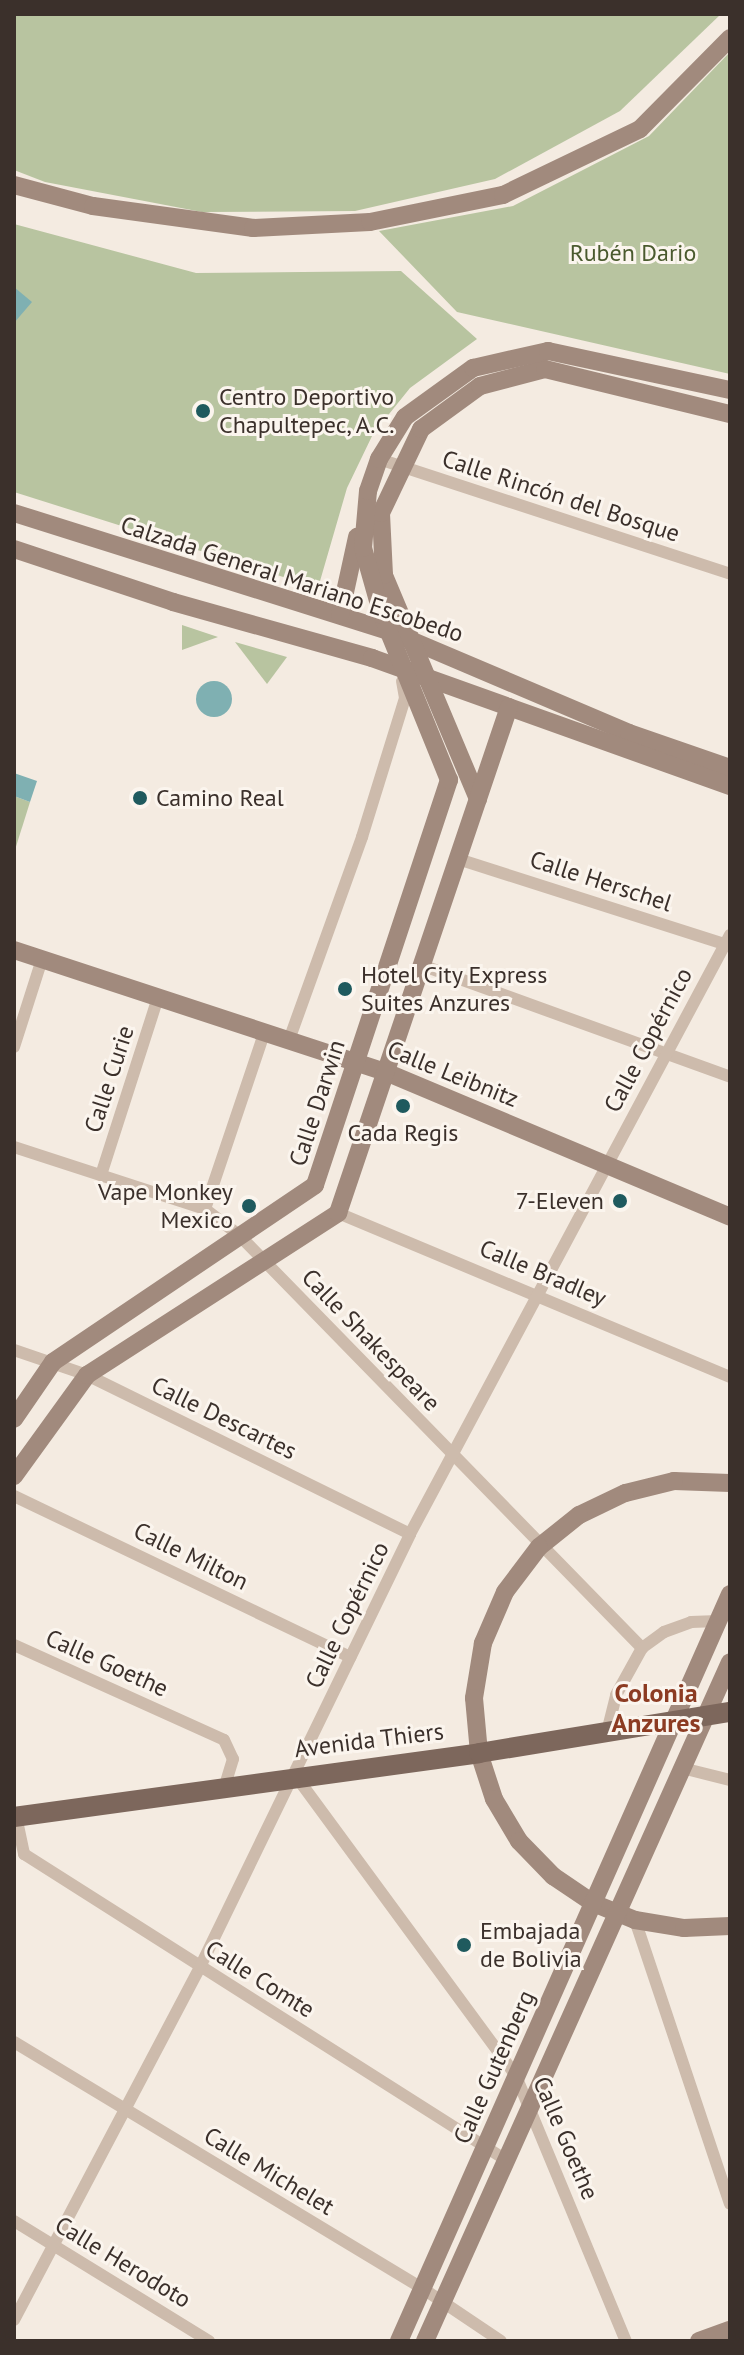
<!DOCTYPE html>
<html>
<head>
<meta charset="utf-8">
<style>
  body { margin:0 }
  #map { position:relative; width:744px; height:2355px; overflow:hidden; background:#f4ebe1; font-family:"PT Sans",sans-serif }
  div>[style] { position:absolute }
  .green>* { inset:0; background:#b8c4a0 }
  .water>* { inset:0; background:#7fb0b2 }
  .round { border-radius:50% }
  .street>* { height:12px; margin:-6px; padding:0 6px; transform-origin:6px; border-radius:6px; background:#cdbbac }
  .secondary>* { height:18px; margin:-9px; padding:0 9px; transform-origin:9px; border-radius:9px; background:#a18a7d }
  .primary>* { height:20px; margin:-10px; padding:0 10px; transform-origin:10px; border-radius:10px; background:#7d675c }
  .dots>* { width:22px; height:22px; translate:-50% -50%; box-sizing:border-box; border:4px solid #fbf5ee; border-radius:50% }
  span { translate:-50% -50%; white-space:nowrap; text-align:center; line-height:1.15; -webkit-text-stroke:6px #fbf5ee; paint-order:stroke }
  .park-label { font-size:24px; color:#4a5a2e }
  .poi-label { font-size:24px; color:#3b302b }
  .left { translate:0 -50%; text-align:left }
  .right { translate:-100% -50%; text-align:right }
  .street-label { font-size:24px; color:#3b302b }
  .neighbourhood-label { font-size:26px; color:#8c3b22; font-weight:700 }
  .frame { position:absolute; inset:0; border:16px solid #3b302b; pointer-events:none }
</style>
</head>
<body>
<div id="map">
  <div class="green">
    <i style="clip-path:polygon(14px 14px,721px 14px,620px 111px,495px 179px,355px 211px,202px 212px,45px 182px,14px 170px)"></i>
    <i style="clip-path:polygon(730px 52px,730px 374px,457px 312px,379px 231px,513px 206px,649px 136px)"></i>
    <i style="clip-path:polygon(14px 224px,196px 273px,401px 271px,477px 339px,410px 388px,373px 434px,347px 488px,318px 588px,14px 492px)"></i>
    <i style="clip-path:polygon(182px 625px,218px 637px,182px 650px)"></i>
    <i style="clip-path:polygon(235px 642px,287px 657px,267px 684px)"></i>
    <i style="clip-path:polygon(14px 796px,30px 802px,14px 853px)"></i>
  </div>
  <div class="water">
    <i style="clip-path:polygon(14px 287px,32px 302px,14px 323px)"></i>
    <i class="round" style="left:196px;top:681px;width:36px;height:36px"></i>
    <i style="clip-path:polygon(14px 773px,37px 781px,30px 802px,14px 796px)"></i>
  </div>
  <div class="street">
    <i style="left:379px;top:459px;width:369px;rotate:18.1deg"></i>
    <i style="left:458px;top:859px;width:286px;rotate:17.7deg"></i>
    <i style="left:424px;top:966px;width:326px;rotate:19.9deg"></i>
    <i style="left:289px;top:1040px;width:216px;rotate:-70.2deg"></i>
    <i style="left:362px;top:837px;width:145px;rotate:-72.8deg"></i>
    <i style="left:405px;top:698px;width:17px;rotate:-100deg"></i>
    <i style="left:14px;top:1047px;width:92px;rotate:-72.3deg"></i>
    <i style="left:14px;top:1147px;width:201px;rotate:18deg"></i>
    <i style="left:205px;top:1209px;width:44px;rotate:37.6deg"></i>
    <i style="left:240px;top:1236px;width:576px;rotate:45.7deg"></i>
    <i style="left:101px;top:1175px;width:187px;rotate:-72.2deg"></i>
    <i style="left:205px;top:1209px;width:188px;rotate:-71.4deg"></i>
    <i style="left:338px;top:1213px;width:425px;rotate:22.7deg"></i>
    <i style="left:14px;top:1350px;width:77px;rotate:18.9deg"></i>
    <i style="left:87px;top:1375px;width:360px;rotate:26.2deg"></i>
    <i style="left:14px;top:1496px;width:373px;rotate:25.6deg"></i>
    <i style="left:14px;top:1645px;width:230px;rotate:24.3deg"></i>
    <i style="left:224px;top:1740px;width:21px;rotate:65deg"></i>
    <i style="left:233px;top:1759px;width:27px;rotate:107deg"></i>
    <i style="left:607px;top:1732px;width:38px;rotate:-76deg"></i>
    <i style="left:616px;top:1695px;width:54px;rotate:-61deg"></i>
    <i style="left:642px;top:1648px;width:27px;rotate:-36deg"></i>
    <i style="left:664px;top:1632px;width:29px;rotate:-20deg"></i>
    <i style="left:691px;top:1622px;width:27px;rotate:-2deg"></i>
    <i style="left:682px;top:1768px;width:49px;rotate:14deg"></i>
    <i style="left:295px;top:1775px;width:373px;rotate:53.7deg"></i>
    <i style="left:516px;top:2076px;width:287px;rotate:67.5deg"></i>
    <i style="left:16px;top:1816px;width:39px;rotate:78deg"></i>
    <i style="left:24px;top:1854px;width:571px;rotate:32.41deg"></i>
    <i style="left:635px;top:1920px;width:299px;rotate:71.5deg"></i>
    <i style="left:14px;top:2042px;width:476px;rotate:31.1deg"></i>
    <i style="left:422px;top:2288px;width:95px;rotate:33.9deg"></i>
    <i style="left:14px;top:2221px;width:229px;rotate:31.6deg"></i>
    <i style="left:14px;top:2320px;width:399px;rotate:-62.2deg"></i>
    <i style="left:200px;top:1967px;width:481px;rotate:-64.1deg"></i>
    <i style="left:410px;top:1534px;width:679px;rotate:-61.89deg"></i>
  </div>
  <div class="secondary">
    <i style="left:14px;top:185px;width:82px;rotate:14.9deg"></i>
    <i style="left:93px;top:206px;width:162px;rotate:7.8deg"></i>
    <i style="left:253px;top:228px;width:117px;rotate:-2.9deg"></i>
    <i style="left:370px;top:222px;width:136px;rotate:-11.5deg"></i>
    <i style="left:503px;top:195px;width:152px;rotate:-25.7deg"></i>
    <i style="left:640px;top:129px;width:128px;rotate:-45.3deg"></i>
    <i style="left:14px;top:513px;width:393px;rotate:17.5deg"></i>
    <i style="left:389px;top:631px;width:261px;rotate:23deg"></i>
    <i style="left:629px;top:733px;width:107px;rotate:19.1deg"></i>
    <i style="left:14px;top:549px;width:168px;rotate:18.4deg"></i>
    <i style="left:173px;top:602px;width:207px;rotate:15.7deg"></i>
    <i style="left:372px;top:658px;width:380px;rotate:19.7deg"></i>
    <i style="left:340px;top:615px;width:80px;rotate:-77.7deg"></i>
    <i style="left:478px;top:799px;width:243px;rotate:-112.8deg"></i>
    <i style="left:384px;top:575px;width:62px;rotate:-92.8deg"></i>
    <i style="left:381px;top:513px;width:93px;rotate:-64.5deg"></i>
    <i style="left:421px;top:429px;width:73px;rotate:-36.1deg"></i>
    <i style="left:480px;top:386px;width:67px;rotate:-14.7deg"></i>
    <i style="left:545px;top:369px;width:190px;rotate:13.7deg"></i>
    <i style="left:14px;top:950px;width:394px;rotate:18.2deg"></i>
    <i style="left:388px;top:1073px;width:371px;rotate:22.8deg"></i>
    <i style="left:14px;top:1419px;width:69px;rotate:-55.6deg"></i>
    <i style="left:53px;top:1362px;width:316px;rotate:-34deg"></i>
    <i style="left:315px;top:1185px;width:427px;rotate:-71.7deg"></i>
    <i style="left:449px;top:780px;width:178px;rotate:-112.1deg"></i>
    <i style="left:382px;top:615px;width:70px;rotate:-105.8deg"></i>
    <i style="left:363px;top:548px;width:57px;rotate:-85deg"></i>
    <i style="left:368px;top:491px;width:34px;rotate:-71deg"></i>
    <i style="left:379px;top:459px;width:49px;rotate:-58.2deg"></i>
    <i style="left:405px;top:417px;width:84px;rotate:-35.8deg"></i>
    <i style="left:473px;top:368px;width:77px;rotate:-12.8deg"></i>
    <i style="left:548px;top:351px;width:186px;rotate:12.1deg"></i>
    <i style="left:14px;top:1476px;width:125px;rotate:-54.1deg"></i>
    <i style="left:87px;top:1375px;width:299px;rotate:-32.8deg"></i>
    <i style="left:338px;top:1213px;width:534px;rotate:-71.33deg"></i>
    <i style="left:730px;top:1483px;width:56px;rotate:-178deg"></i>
    <i style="left:674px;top:1481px;width:50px;rotate:166.2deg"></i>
    <i style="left:625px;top:1493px;width:51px;rotate:154.4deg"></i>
    <i style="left:579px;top:1515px;width:51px;rotate:141.3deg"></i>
    <i style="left:539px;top:1547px;width:56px;rotate:127.1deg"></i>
    <i style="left:505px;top:1592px;width:56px;rotate:113.3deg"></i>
    <i style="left:483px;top:1643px;width:56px;rotate:99.3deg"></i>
    <i style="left:474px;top:1698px;width:55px;rotate:84.8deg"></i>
    <i style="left:479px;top:1753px;width:48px;rotate:71.9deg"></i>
    <i style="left:494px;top:1799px;width:49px;rotate:59.2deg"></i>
    <i style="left:519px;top:1841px;width:49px;rotate:45.8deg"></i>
    <i style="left:553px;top:1876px;width:48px;rotate:34deg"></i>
    <i style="left:593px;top:1903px;width:45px;rotate:22deg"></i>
    <i style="left:635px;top:1920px;width:50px;rotate:9.3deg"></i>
    <i style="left:684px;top:1928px;width:46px;rotate:-2.5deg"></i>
    <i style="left:399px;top:2341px;width:817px;rotate:-66.1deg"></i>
    <i style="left:425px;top:2341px;width:744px;rotate:-65.81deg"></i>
    <i style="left:699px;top:2341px;width:33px;rotate:-20deg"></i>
  </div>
  <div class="primary">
    <i style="left:14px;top:1817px;width:469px;rotate:-7.8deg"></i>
    <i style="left:479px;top:1753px;width:254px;rotate:-9.3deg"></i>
  </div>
  <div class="dots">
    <i style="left:203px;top:411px;background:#1f5a5e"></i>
    <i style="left:140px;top:798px;background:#1f5a5e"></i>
    <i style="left:345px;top:989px;background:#1f5a5e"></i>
    <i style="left:403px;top:1106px;background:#1f5a5e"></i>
    <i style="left:620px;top:1201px;background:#1f5a5e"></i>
    <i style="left:249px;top:1206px;background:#1f5a5e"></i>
    <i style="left:464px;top:1945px;background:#1f5a5e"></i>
  </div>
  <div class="park-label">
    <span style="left:633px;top:253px">Rubén Dario</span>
  </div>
  <div class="poi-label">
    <span class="left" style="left:219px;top:411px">Centro Deportivo<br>Chapultepec, A.C.</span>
    <span class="left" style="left:156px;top:798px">Camino Real</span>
    <span class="left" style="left:361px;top:989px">Hotel City Express<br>Suites Anzures</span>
    <span style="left:403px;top:1133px">Cada Regis</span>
    <span class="right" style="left:233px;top:1206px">Vape Monkey<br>Mexico</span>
    <span class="right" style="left:604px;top:1201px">7-Eleven</span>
    <span class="left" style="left:480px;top:1945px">Embajada<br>de Bolivia</span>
  </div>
  <div class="street-label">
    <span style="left:561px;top:496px;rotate:18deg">Calle Rincón del Bosque</span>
    <span style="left:292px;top:579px;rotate:18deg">Calzada General Mariano Escobedo</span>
    <span style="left:601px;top:881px;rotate:18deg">Calle Herschel</span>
    <span style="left:648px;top:1040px;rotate:-62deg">Calle Copérnico</span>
    <span style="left:453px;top:1074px;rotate:22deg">Calle Leibnitz</span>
    <span style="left:109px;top:1079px;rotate:-72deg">Calle Curie</span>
    <span style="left:317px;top:1103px;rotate:-72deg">Calle Darwin</span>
    <span style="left:543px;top:1273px;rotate:23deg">Calle Bradley</span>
    <span style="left:371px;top:1340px;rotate:46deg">Calle Shakespeare</span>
    <span style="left:224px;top:1418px;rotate:26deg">Calle Descartes</span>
    <span style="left:191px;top:1556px;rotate:26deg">Calle Milton</span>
    <span style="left:347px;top:1615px;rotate:-64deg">Calle Copérnico</span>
    <span style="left:107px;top:1663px;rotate:24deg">Calle Goethe</span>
    <span style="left:369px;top:1740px;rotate:-7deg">Avenida Thiers</span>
    <span style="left:260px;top:1979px;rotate:32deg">Calle Comte</span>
    <span style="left:494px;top:2067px;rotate:-66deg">Calle Gutenberg</span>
    <span style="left:566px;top:2138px;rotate:67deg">Calle Goethe</span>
    <span style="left:269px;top:2171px;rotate:31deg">Calle Michelet</span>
    <span style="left:123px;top:2262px;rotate:31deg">Calle Herodoto</span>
  </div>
  <div class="neighbourhood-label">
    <span style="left:656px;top:1708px">Colonia<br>Anzures</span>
  </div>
  <div class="frame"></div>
</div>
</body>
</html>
